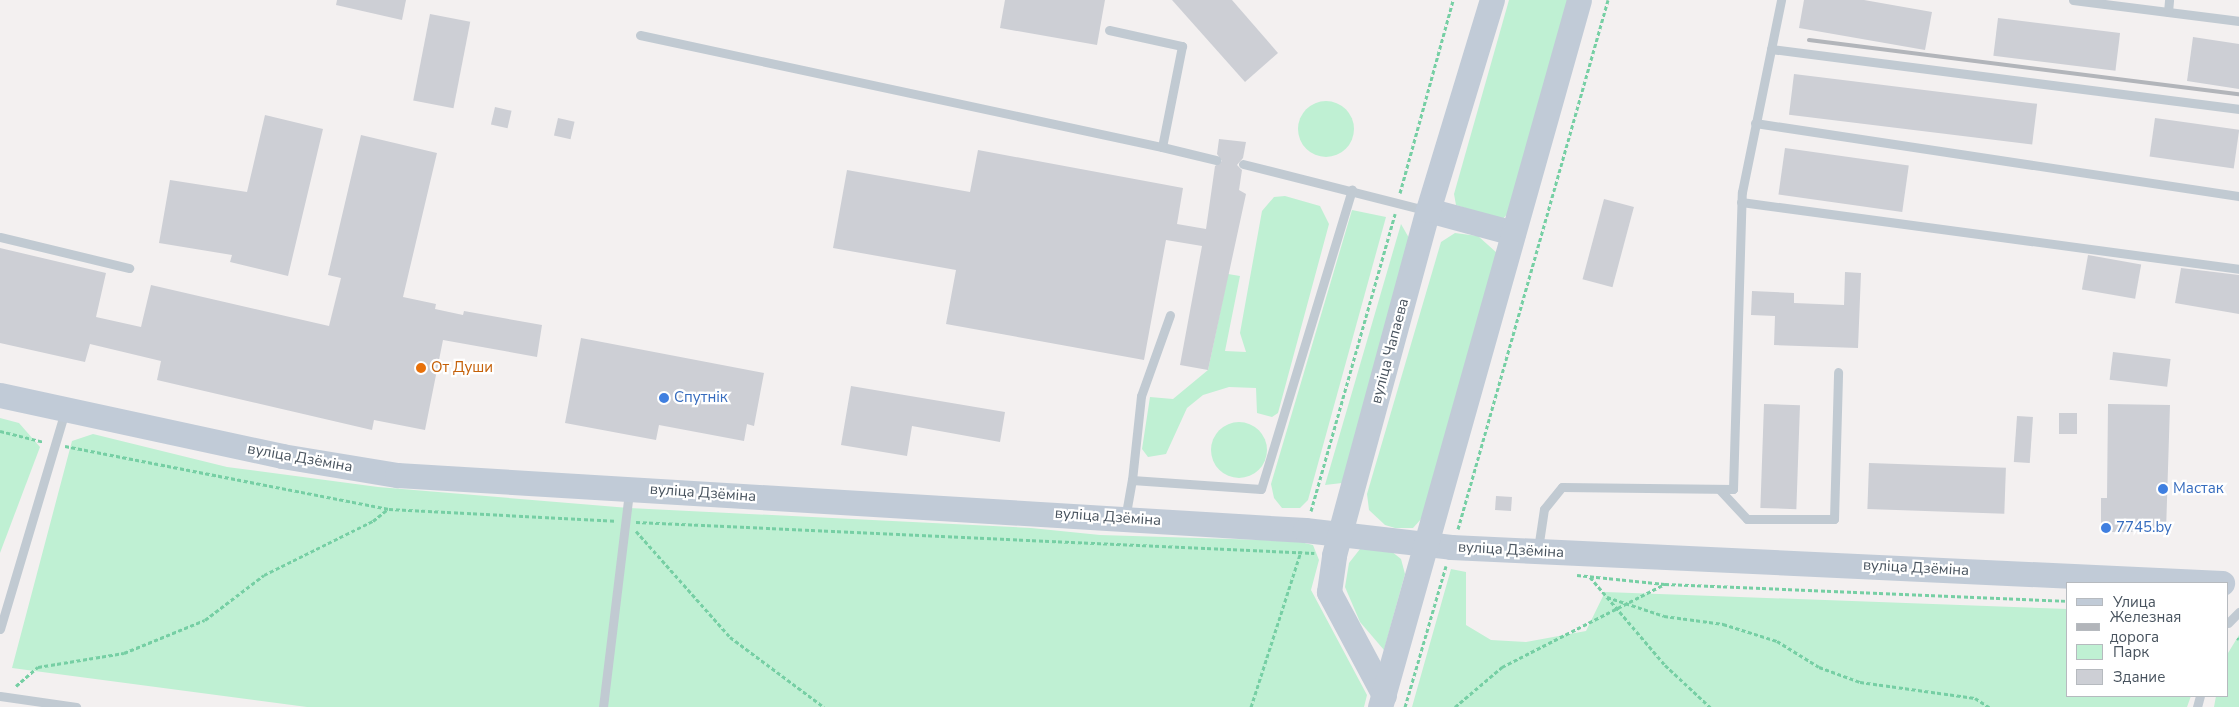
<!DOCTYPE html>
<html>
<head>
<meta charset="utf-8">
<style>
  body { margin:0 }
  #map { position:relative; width:2239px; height:707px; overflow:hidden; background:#f3f0f0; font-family:"Nunito Sans",sans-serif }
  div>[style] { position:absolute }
  .green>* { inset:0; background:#bff0d3 }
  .round { border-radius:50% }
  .building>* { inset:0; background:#cdcfd5; transform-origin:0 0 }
  .path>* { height:3px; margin-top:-1.5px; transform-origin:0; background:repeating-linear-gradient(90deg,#76cfa4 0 4px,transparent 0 6.5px) }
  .lane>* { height:9px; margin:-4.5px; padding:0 4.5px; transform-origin:4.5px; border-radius:4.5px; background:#c1cad2 }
  .secondary>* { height:25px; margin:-12.5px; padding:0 12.5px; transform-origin:12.5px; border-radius:12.5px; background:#c1cbd7 }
  .rail>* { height:4px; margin:-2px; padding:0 2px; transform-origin:2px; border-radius:2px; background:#b2b5ba }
  .dots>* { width:14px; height:14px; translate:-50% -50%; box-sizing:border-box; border:2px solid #fff; border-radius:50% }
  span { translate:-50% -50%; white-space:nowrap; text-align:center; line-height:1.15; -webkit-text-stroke:4.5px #fff; paint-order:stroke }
  .street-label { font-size:15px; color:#48535e }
  .food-label { font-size:15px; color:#c56008 }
  .left { translate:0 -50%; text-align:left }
  .shop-label { font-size:15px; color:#366cbe }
  .legend { position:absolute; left:2066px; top:582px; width:162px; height:115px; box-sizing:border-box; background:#fff; border:1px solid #b6babf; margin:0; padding:6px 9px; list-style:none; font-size:15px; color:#48535e }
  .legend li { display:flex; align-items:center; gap:10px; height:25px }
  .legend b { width:25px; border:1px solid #b6babf }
</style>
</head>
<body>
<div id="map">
  <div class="green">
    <i style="clip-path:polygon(1509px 0,1569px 0,1509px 212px,1502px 220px,1456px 205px,1454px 194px)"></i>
    <i class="round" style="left:1298px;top:101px;width:56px;height:56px"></i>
    <i style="clip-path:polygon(1285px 196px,1320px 206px,1329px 224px,1278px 413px,1272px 417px,1257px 413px,1256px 388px,1229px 387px,1203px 395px,1187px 408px,1166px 454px,1148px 457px,1142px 449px,1150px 397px,1173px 399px,1208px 370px,1228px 274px,1240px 276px,1225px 351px,1246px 352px,1240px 333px,1262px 211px,1274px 197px)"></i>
    <i style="clip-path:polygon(1352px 210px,1386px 217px,1308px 500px,1300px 508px,1282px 508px,1274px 498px,1271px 484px)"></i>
    <i style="clip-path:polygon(1401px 224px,1409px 238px,1342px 483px,1325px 485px)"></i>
    <i style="clip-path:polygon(1455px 233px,1478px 236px,1497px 253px,1422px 518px,1413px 528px,1395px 528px,1385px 525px,1369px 510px,1367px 494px,1441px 242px)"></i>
    <i style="clip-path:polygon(0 418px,19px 423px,40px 447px,0 553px)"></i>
    <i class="round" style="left:1211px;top:422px;width:56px;height:56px"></i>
    <i style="clip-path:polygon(93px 434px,227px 467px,378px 487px,629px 508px,1031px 528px,1100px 535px,1296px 541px,1313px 545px,1319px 560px,1311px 590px,1367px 695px,1364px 707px,307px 707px,12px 668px,72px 441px)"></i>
    <i style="clip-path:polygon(1360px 549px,1391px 551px,1401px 559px,1405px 574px,1384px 650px,1360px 622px,1345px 587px,1349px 563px)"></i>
    <i style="clip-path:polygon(1451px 569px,1466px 572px,1466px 625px,1491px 640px,1526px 642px,1586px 631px,1605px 592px,2068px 609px,2068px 696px,2191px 696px,2187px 707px,1412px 707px)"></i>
    <i style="clip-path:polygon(2239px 635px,2239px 707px,2214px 707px,2216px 696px,2228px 696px,2228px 653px)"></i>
  </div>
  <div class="building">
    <i style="clip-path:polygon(337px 0,406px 0,402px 20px,336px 5px)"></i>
    <i style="clip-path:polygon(1005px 0,1105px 0,1097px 45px,1000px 28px)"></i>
    <i style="clip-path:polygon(1172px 0,1232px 0,1278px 53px,1245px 82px)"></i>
    <i style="clip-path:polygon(1804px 0,1864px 0,1932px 12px,1925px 50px,1799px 28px)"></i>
    <i style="left:430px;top:14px;width:41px;height:88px;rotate:11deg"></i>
    <i style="left:1998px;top:18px;width:123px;height:38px;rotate:7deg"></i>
    <i style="clip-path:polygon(2193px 37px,2239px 44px,2239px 89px,2187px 81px)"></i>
    <i style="left:1794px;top:74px;width:245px;height:41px;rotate:7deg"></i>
    <i style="left:495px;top:107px;width:17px;height:18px;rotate:13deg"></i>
    <i style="clip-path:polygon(265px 115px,323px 129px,288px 276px,230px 262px,232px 255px,159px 243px,170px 180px,247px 192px)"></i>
    <i style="left:558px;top:118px;width:17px;height:18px;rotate:13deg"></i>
    <i style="left:2155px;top:118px;width:85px;height:39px;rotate:8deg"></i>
    <i style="clip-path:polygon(361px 135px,437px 153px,403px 297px,436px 304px,435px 309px,463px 315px,464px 311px,542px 325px,537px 357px,443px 340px,425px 430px,374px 420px,372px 430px,157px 380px,161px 361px,90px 344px,85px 362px,0 343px,0 248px,106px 273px,96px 317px,141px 327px,151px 285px,329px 326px,341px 278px,328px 275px)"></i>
    <i style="clip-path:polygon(1219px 139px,1246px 142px,1243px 158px,1237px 165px,1242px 170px,1239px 190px,1246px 194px,1208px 370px,1180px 365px,1202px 246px,1166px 240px,1144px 360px,946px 324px,956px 270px,833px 248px,847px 170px,970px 192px,978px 150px,1183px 188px,1177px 224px,1206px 229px,1215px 166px,1222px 161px,1217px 154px)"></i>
    <i style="left:1785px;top:148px;width:125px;height:47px;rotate:8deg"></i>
    <i style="left:1604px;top:199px;width:31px;height:83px;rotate:15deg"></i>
    <i style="left:2088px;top:255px;width:54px;height:35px;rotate:10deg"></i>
    <i style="clip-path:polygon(2181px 268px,2239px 275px,2239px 314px,2175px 303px)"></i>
    <i style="clip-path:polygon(1845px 272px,1861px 273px,1858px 348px,1774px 345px,1775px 316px,1751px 315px,1752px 291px,1794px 293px,1794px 303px,1844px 305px)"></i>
    <i style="clip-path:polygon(581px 338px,764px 373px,754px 426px,747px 424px,744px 441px,659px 425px,656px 440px,565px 423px)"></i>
    <i style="left:2113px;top:352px;width:58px;height:28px;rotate:7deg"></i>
    <i style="clip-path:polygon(851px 386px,1005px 412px,1000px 442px,912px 426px,907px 456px,841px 445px)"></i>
    <i style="left:1764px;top:404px;width:36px;height:104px;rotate:2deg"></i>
    <i style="clip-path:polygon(2108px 404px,2170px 405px,2166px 532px,2101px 532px,2101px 498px,2107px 498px)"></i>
    <i style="left:2059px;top:413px;width:18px;height:21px"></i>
    <i style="left:2017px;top:416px;width:16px;height:46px;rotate:4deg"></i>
    <i style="left:1869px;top:463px;width:137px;height:46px;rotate:2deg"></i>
    <i style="left:1496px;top:496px;width:16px;height:14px;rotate:4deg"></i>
  </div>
  <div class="path">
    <i style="left:1400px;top:193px;width:200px;rotate:-74.6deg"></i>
    <i style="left:0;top:431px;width:45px;rotate:14deg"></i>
    <i style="left:65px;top:446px;width:330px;rotate:11deg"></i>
    <i style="left:389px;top:509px;width:226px;rotate:3deg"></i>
    <i style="left:1311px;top:511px;width:309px;rotate:-74.2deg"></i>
    <i style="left:636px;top:522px;width:679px;rotate:2.62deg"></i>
    <i style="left:1458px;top:529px;width:550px;rotate:-74.17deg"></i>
    <i style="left:636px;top:531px;width:142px;rotate:48.4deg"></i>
    <i style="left:730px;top:637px;width:117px;rotate:36.7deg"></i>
    <i style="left:1577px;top:575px;width:88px;rotate:5.8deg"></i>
    <i style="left:1665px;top:584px;width:403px;rotate:2.4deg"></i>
    <i style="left:1590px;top:577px;width:116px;rotate:49.6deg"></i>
    <i style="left:1665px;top:665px;width:62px;rotate:43deg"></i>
    <i style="left:1607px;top:597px;width:60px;rotate:18.4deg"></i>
    <i style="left:1664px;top:616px;width:60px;rotate:7.7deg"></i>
    <i style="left:1723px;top:624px;width:57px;rotate:17.5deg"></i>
    <i style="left:1777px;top:641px;width:49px;rotate:31.8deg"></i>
    <i style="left:1819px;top:667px;width:44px;rotate:20.1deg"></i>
    <i style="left:1860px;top:682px;width:116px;rotate:7.9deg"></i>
    <i style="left:1975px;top:698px;width:17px;rotate:33deg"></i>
    <i style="left:2237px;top:638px;width:2px;rotate:27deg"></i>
    <i style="left:16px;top:686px;width:29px;rotate:-41deg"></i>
    <i style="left:38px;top:667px;width:87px;rotate:-9.2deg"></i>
    <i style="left:124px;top:653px;width:87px;rotate:-22.2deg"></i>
    <i style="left:205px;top:620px;width:74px;rotate:-37.3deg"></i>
    <i style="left:264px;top:575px;width:122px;rotate:-26.4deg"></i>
    <i style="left:373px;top:521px;width:19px;rotate:-39deg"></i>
    <i style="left:1251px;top:707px;width:164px;rotate:-72.2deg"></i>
    <i style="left:1405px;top:707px;width:147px;rotate:-73.8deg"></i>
    <i style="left:1455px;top:707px;width:62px;rotate:-40.4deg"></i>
    <i style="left:1502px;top:667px;width:183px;rotate:-27deg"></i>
  </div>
  <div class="lane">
    <i style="left:2073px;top:0;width:167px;rotate:7.2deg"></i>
    <i style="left:2168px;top:12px;width:12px;rotate:-85deg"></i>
    <i style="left:1109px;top:30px;width:75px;rotate:12.4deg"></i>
    <i style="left:1182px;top:46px;width:103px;rotate:101.2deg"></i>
    <i style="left:1162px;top:147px;width:56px;rotate:13.5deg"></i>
    <i style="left:640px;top:35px;width:534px;rotate:12.11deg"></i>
    <i style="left:1771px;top:49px;width:472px;rotate:7.3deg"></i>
    <i style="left:1755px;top:123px;width:489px;rotate:8.6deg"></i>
    <i style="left:1243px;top:164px;width:188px;rotate:14.2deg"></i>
    <i style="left:1741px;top:202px;width:502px;rotate:7.66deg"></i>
    <i style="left:0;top:237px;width:133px;rotate:13.5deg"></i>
    <i style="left:1170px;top:315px;width:86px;rotate:109.7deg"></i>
    <i style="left:1141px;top:396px;width:84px;rotate:96.1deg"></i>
    <i style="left:1132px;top:480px;width:129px;rotate:4deg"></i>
    <i style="left:1261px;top:489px;width:313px;rotate:-73.1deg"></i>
    <i style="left:1719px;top:489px;width:41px;rotate:47deg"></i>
    <i style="left:1747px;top:519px;width:87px"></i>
    <i style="left:1834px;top:519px;width:147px;rotate:-88.4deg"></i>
    <i style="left:1125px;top:519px;width:40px;rotate:-80deg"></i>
    <i style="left:1538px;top:549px;width:40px;rotate:-81.5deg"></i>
    <i style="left:1544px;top:509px;width:28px;rotate:-51deg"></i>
    <i style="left:1562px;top:487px;width:171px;rotate:0.7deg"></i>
    <i style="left:1733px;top:489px;width:297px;rotate:-88.3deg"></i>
    <i style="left:1742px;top:192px;width:196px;rotate:-78.5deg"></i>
    <i style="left:2228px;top:623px;width:16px;rotate:-45deg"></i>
    <i style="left:0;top:629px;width:227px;rotate:-73.4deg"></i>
    <i style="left:0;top:696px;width:77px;rotate:8.2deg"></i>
    <i style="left:603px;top:707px;width:218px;rotate:-83.1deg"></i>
    <i style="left:2197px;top:707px;width:11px;rotate:-75deg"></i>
  </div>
  <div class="secondary">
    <i style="left:1428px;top:210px;width:88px;rotate:15.1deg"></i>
    <i style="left:0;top:395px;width:289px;rotate:12.2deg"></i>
    <i style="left:282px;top:456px;width:117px;rotate:9.4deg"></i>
    <i style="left:397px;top:475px;width:910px;rotate:3.47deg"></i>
    <i style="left:1305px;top:530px;width:147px;rotate:6.6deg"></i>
    <i style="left:1451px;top:547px;width:772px;rotate:2.67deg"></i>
    <i style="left:1384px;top:695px;width:117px;rotate:-118.1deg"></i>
    <i style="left:1329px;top:592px;width:37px;rotate:-82deg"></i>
    <i style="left:1334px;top:555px;width:358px;rotate:-74.8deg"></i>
    <i style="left:1428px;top:210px;width:220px;rotate:-73.1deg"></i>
    <i style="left:1380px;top:707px;width:734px;rotate:-74.28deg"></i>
  </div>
  <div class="rail">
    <i style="left:1809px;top:40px;width:433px;rotate:7.2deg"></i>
  </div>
  <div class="dots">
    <i style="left:421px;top:368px;background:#e8710a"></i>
    <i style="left:664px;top:398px;background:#3f7fe0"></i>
    <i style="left:2163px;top:489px;background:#3f7fe0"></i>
    <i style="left:2106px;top:528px;background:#3f7fe0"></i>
  </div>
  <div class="street-label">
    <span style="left:1390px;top:351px;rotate:-75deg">вуліца Чапаева</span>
    <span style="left:300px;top:458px;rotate:10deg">вуліца Дзёміна</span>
    <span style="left:703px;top:493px;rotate:4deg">вуліца Дзёміна</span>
    <span style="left:1108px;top:517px;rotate:4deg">вуліца Дзёміна</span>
    <span style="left:1511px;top:550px;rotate:3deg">вуліца Дзёміна</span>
    <span style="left:1916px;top:568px;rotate:3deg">вуліца Дзёміна</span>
  </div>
  <div class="food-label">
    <span class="left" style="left:431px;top:368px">От Души</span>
  </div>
  <div class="shop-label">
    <span class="left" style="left:674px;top:398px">Спутнік</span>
    <span class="left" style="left:2173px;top:489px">Мастак</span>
    <span class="left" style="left:2116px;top:528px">7745.by</span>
  </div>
  <ul class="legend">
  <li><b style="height:6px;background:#c1cbd7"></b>Улица</li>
  <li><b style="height:6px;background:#b2b5ba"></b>Железная дорога</li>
  <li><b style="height:14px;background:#bff0d3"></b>Парк</li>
  <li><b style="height:14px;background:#cdcfd5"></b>Здание</li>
  </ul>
</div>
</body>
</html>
